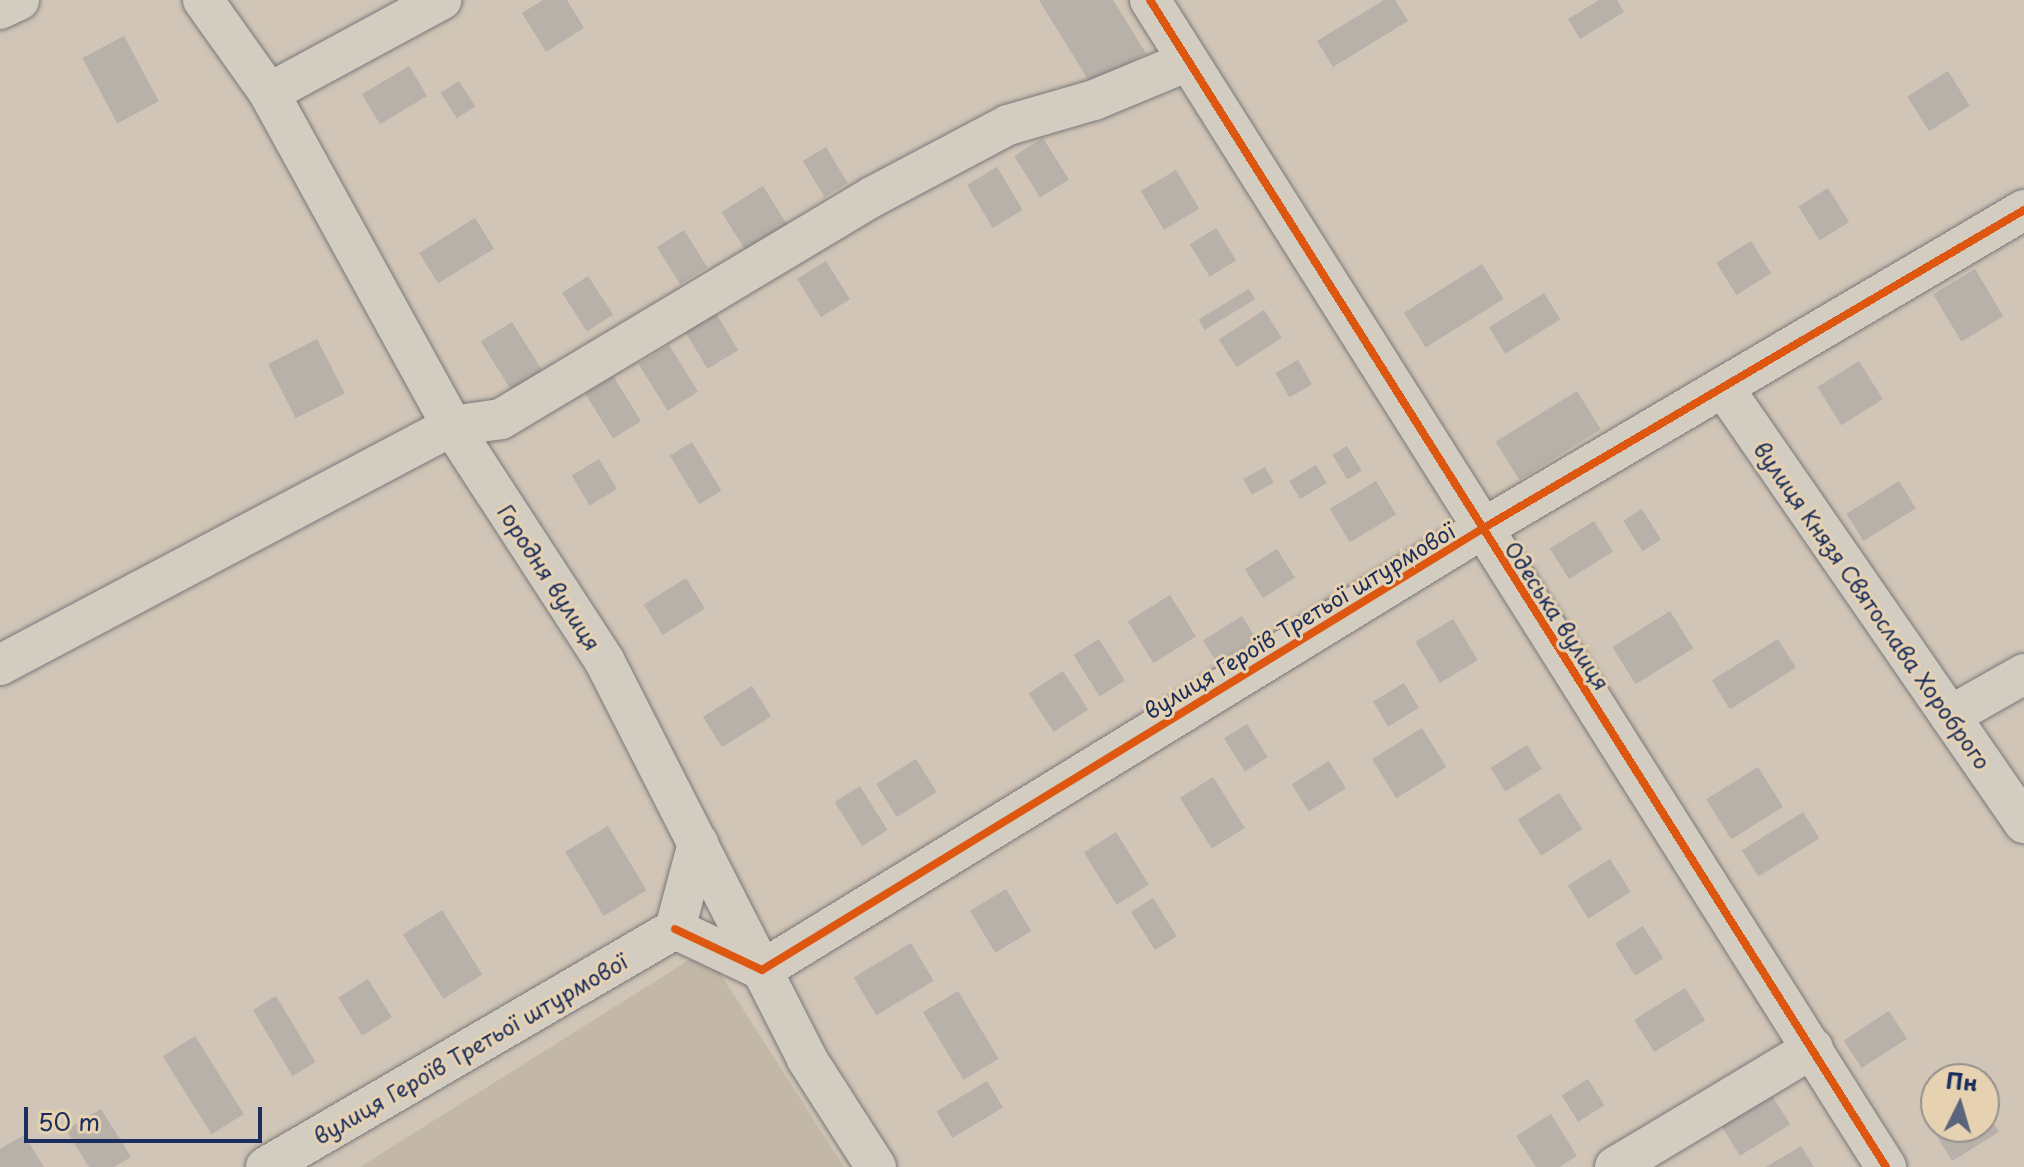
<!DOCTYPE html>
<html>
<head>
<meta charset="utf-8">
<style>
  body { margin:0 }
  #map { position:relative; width:2024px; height:1167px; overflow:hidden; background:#d0c5b6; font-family:"Playpen Sans",sans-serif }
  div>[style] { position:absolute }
  .built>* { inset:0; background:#c3b7a8 }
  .building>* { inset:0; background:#b8b1a9; transform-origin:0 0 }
  .roads { filter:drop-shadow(0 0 2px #79777a) drop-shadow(0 0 2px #79777a) }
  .minor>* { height:40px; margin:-20px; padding:0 20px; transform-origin:20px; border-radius:20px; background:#d3ccc0 }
  .cycleway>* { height:8px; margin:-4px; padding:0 4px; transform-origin:4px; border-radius:4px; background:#de5710 }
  span { translate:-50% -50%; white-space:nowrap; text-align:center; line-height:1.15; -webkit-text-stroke:6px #e6d1b0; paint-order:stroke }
  .street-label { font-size:22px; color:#1b2f5e }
  .north { position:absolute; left:1920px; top:1063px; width:80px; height:80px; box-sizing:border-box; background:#e6d1b0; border:2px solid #95908f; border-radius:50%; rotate:5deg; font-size:22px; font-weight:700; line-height:32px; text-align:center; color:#1b2f5e }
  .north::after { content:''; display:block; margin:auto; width:28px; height:36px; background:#5a647d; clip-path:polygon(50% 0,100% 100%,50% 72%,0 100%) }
  .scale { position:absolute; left:24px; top:1107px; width:238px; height:36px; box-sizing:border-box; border:4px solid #1b2f5e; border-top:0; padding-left:10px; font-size:24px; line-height:28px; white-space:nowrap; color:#1b2f5e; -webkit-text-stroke:6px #e6d1b0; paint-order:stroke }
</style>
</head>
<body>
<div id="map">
  <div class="built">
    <i style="clip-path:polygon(705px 950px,844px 1167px,360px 1167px)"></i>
  </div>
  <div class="building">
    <i style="clip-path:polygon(543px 0,567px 0,584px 28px,546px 52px,522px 13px)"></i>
    <i style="clip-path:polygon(1039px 0,1113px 0,1146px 53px,1092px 86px)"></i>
    <i style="clip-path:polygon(1384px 0,1395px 0,1408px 21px,1333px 67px,1317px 41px)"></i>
    <i style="clip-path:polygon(1599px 0,1617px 0,1624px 12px,1580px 39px,1568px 19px)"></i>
    <i style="left:124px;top:36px;width:74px;height:47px;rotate:62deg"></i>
    <i style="left:409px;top:66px;width:35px;height:55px;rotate:59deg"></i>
    <i style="left:1948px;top:71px;width:41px;height:48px;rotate:58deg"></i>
    <i style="left:459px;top:81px;width:30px;height:22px;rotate:57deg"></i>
    <i style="left:1043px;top:138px;width:49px;height:34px;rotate:58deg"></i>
    <i style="left:826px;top:147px;width:42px;height:27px;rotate:59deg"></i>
    <i style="left:997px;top:167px;width:50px;height:35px;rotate:59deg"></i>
    <i style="left:1176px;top:170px;width:45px;height:41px;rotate:59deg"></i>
    <i style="left:763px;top:186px;width:49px;height:49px;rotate:58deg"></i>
    <i style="left:1828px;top:188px;width:40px;height:35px;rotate:58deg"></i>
    <i style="left:475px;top:218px;width:36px;height:66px;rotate:58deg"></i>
    <i style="left:1216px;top:228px;width:38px;height:31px;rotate:58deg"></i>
    <i style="left:684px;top:230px;width:44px;height:32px;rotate:58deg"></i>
    <i style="left:1751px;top:241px;width:38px;height:41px;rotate:58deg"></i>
    <i style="left:826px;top:261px;width:45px;height:34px;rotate:58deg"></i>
    <i style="left:1482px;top:264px;width:41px;height:92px;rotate:58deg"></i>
    <i style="left:1975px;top:269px;width:55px;height:49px;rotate:59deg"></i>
    <i style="left:588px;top:276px;width:46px;height:31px;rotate:57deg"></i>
    <i style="left:1249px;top:289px;width:12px;height:59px;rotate:59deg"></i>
    <i style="left:1544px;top:293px;width:31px;height:65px;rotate:58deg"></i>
    <i style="left:714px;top:310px;width:47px;height:36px;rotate:59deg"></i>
    <i style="left:1264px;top:310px;width:33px;height:54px;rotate:57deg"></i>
    <i style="left:512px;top:322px;width:61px;height:37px;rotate:58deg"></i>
    <i style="left:317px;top:339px;width:61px;height:55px;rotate:63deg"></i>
    <i style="left:669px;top:345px;width:55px;height:36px;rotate:58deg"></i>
    <i style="left:1298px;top:360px;width:28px;height:26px;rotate:60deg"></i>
    <i style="left:1859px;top:361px;width:45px;height:49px;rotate:58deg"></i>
    <i style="left:613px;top:376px;width:53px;height:33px;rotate:58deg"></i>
    <i style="left:1577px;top:391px;width:45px;height:96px;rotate:58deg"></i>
    <i style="left:692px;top:442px;width:57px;height:26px;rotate:59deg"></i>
    <i style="left:1347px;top:446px;width:29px;height:17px;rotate:59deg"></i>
    <i style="left:599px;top:459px;width:35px;height:32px;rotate:59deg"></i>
    <i style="left:1316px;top:465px;width:21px;height:31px;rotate:59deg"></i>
    <i style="left:1265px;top:467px;width:18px;height:25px;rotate:61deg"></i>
    <i style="left:1376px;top:481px;width:39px;height:54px;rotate:59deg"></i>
    <i style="left:1899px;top:481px;width:32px;height:62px;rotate:58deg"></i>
    <i style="left:1642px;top:509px;width:36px;height:22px;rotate:58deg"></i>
    <i style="left:1594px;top:521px;width:36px;height:52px;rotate:58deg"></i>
    <i style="left:1277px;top:549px;width:34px;height:38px;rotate:58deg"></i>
    <i style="left:686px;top:578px;width:36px;height:50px;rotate:58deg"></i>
    <i style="left:1170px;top:595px;width:49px;height:50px;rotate:58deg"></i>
    <i style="left:1670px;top:611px;width:44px;height:68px;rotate:58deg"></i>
    <i style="left:1242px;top:616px;width:28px;height:46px;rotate:58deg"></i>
    <i style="left:1453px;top:619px;width:48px;height:44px;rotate:59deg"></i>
    <i style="left:1099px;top:639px;width:49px;height:30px;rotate:58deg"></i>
    <i style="left:1778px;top:639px;width:34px;height:78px;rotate:58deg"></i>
    <i style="left:1063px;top:671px;width:46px;height:41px;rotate:57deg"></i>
    <i style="left:1404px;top:683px;width:29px;height:36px;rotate:59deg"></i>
    <i style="left:752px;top:686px;width:36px;height:58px;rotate:58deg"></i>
    <i style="left:1247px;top:724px;width:39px;height:27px;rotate:58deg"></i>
    <i style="left:1422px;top:728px;width:46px;height:59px;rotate:58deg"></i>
    <i style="left:1527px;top:745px;width:28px;height:43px;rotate:58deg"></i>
    <i style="left:916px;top:759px;width:39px;height:47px;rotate:58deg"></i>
    <i style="left:1329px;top:761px;width:32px;height:44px;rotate:58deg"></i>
    <i style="left:1758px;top:767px;width:47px;height:61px;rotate:58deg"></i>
    <i style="left:1213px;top:777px;width:60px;height:39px;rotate:58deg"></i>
    <i style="left:860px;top:786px;width:52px;height:30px;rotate:58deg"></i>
    <i style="left:1559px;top:793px;width:43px;height:49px;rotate:57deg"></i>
    <i style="left:1803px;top:812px;width:31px;height:72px;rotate:58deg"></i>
    <i style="left:608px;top:826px;width:75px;height:50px;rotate:59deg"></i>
    <i style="left:1116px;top:832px;width:62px;height:38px;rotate:58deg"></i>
    <i style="left:1610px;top:859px;width:39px;height:50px;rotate:58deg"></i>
    <i style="left:1006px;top:889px;width:49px;height:42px;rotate:59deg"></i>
    <i style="left:1153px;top:898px;width:45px;height:26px;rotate:58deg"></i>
    <i style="left:442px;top:910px;width:76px;height:46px;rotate:58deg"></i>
    <i style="left:1643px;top:926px;width:38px;height:33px;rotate:58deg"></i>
    <i style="left:911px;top:943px;width:44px;height:67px;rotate:59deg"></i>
    <i style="left:368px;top:979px;width:45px;height:35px;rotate:58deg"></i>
    <i style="left:1685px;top:988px;width:38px;height:60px;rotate:58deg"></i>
    <i style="left:958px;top:991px;width:79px;height:41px;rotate:59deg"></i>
    <i style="left:276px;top:996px;width:77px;height:27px;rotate:59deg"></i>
    <i style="left:1889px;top:1011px;width:33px;height:54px;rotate:57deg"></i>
    <i style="left:195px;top:1036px;width:92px;height:38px;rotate:58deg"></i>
    <i style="left:1588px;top:1079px;width:31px;height:31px;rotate:58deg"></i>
    <i style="left:987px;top:1081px;width:31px;height:59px;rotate:59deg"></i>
    <i style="left:1771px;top:1094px;width:36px;height:59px;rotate:58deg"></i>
    <i style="clip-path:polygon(1984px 1108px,1999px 1132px,1952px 1161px,1928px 1122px,1936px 1117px,1936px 1127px,1984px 1127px)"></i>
    <i style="clip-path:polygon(101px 1109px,131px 1157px,114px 1167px,89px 1167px,66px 1130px)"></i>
    <i style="clip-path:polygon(1551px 1114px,1577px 1156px,1559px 1167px,1536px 1167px,1516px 1136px)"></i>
    <i style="clip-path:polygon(24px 1135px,44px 1167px,0 1167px,0 1149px)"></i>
    <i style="clip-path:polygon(1801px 1146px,1814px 1167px,1766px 1167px)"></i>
  </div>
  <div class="roads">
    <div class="minor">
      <i style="left:203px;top:0;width:114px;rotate:54.6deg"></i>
      <i style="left:269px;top:93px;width:380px;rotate:61.2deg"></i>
      <i style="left:452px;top:426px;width:281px;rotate:57deg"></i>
      <i style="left:605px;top:662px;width:445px;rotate:63deg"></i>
      <i style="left:807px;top:1059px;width:128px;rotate:57.4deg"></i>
      <i style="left:1150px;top:0;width:1380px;rotate:57.76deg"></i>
      <i style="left:0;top:9px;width:21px;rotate:-25deg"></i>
      <i style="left:269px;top:93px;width:196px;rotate:-28.4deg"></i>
      <i style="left:1723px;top:387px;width:530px;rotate:55.38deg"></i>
      <i style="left:0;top:665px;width:511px;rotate:-27.87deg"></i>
      <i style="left:452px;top:426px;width:49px;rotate:-8.1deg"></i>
      <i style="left:501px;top:419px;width:432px;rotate:-30.9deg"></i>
      <i style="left:872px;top:197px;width:154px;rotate:-27.9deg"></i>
      <i style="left:1008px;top:125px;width:90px;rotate:-16.2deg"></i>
      <i style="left:1094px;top:100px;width:102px;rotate:-22.5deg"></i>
      <i style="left:1950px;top:716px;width:85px;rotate:-29.6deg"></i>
      <i style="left:675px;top:929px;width:96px;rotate:25.2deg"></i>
      <i style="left:762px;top:970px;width:844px;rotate:-31.49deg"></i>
      <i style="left:1482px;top:529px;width:629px;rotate:-30.48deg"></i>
      <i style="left:266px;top:1167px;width:473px;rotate:-30.2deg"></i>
      <i style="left:675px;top:929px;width:89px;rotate:-75deg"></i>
      <i style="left:1615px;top:1167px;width:231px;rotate:-31deg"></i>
    </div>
  </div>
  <div class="cycleway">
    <i style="left:1150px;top:0;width:1380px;rotate:57.76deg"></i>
    <i style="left:675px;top:929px;width:96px;rotate:25.2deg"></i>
    <i style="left:762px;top:970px;width:844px;rotate:-31.49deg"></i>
    <i style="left:1482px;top:529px;width:629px;rotate:-30.48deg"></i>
  </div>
  <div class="street-label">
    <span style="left:550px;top:577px;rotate:57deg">Городня вулиця</span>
    <span style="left:1873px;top:605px;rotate:55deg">вулиця Князя Святослава Хороброго</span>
    <span style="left:1558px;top:615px;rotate:57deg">Одеська вулиця</span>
    <span style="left:1299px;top:620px;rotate:-31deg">вулиця Героїв Третьої штурмової</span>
    <span style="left:470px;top:1048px;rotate:-30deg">вулиця Героїв Третьої штурмової</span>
  </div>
  <div class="north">Пн</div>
  <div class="scale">50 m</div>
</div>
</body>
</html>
